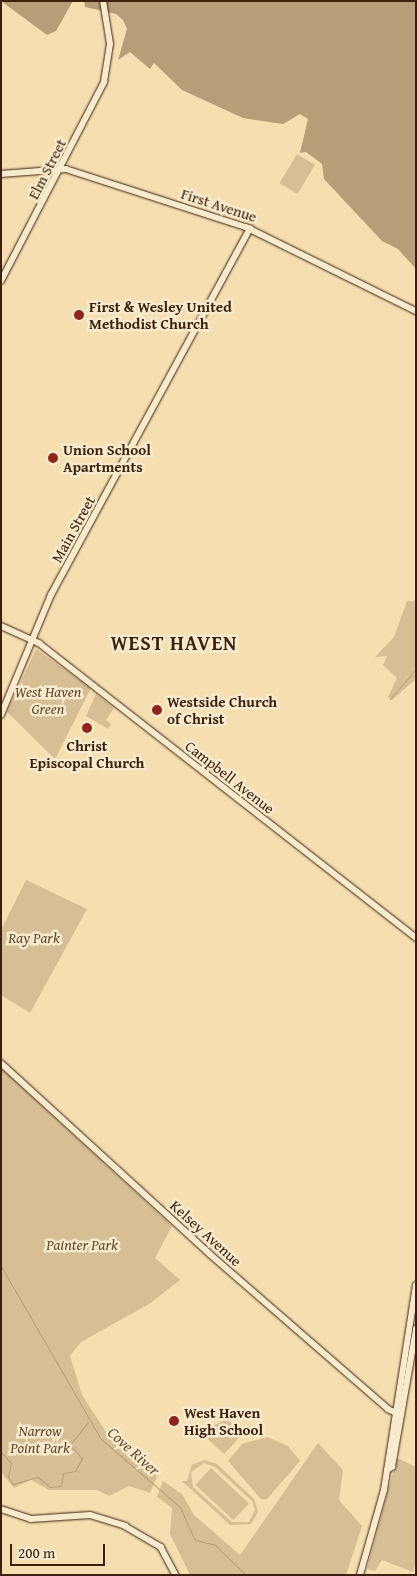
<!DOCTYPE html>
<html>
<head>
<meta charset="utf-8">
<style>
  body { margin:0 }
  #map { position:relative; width:417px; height:1576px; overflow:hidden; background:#f5deb0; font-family:"Gentium Book Plus",serif }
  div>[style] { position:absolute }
  .green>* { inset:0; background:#d6be95; transform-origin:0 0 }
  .water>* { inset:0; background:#b69e79 }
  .stream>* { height:1px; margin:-0.5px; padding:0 0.5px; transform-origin:0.5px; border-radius:0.5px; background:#b69e79 }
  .roads { filter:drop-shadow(0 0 1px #3d210f) drop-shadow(0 0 1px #3d210f) }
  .secondary>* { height:5.5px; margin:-2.75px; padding:0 2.75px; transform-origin:2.75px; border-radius:2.75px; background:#f8eacc }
  .dots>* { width:14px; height:14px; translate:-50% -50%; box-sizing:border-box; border:2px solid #f8eacc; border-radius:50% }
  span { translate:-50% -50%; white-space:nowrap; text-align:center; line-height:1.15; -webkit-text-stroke:5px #f8eacc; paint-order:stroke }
  .street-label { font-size:15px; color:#3d210f }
  .poi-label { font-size:15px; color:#3d210f; font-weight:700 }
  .left { translate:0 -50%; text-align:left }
  .park-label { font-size:15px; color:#634830; font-style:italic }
  .water-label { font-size:16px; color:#674d34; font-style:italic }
  .district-label { font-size:20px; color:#3d210f; font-weight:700; letter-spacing:1px }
  .frame { position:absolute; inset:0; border:2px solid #3d210f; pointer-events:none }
  .scale { position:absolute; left:10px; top:1544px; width:95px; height:22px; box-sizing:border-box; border:2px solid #3d210f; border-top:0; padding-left:6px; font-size:15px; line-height:18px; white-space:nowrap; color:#3d210f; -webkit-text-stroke:4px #f8eacc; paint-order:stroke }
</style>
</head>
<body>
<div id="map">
  <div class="green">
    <i style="left:297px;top:154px;width:21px;height:34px;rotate:31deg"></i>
    <i style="clip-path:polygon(407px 601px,416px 601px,416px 679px,392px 700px,388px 697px,397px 678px,383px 665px,387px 656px,375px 657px,394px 637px)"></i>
    <i style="clip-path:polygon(36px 649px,91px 688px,55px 759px,7px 712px)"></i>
    <i style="clip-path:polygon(96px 694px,114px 708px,106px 720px,111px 724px,108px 729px,86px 716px)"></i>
    <i style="clip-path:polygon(26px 880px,87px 909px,30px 1013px,1px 995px,1px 930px)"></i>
    <i style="clip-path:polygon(1px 1068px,172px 1226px,155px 1258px,180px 1280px,149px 1304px,81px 1342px,70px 1356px,82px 1395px,108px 1435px,157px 1476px,150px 1493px,129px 1486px,109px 1496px,97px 1490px,49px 1490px,31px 1480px,14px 1488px,1px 1472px)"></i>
    <i style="clip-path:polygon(225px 1420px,247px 1429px,224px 1454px,200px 1432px)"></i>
    <i style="clip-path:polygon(267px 1437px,288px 1446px,300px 1461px,267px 1499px,261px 1499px,228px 1461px,242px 1444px)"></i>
    <i style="clip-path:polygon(318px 1443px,343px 1470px,339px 1500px,362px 1526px,346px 1575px,190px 1575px,170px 1534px,172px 1508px,157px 1497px,163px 1481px,182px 1494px,194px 1515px,240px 1555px)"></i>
    <i style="clip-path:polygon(397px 1458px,416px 1467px,416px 1561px,413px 1572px,382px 1560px,375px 1571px,367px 1569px)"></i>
    <i style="clip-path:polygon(evenodd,204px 1460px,217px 1464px,254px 1499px,258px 1512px,251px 1524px,230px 1525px,182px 1481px,187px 1481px,192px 1465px,204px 1460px,204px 1463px,215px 1467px,252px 1501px,255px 1510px,249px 1522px,232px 1522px,193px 1487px,191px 1472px,204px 1463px)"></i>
    <i style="left:211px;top:1468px;width:52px;height:23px;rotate:43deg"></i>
  </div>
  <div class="water">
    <i style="clip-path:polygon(1px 1px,73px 1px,56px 31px,47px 35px)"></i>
    <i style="clip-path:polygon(84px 1px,416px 1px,416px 269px,398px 249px,382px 241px,324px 179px,322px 164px,306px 152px,300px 153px,308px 119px,300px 114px,283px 124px,243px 118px,182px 90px,154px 63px,150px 69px,130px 52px,118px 60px,127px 29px,123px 20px,116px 14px,85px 7px)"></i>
  </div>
  <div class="stream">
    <i style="left:390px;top:699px;width:40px;rotate:-49deg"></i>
    <i style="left:1px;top:1266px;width:200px;rotate:60deg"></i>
    <i style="left:101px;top:1439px;width:104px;rotate:40.7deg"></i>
    <i style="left:180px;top:1507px;width:36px;rotate:66deg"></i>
    <i style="left:195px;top:1540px;width:21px;rotate:14deg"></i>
    <i style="left:215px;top:1545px;width:43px;rotate:44.1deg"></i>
    <i style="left:1px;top:1452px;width:15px;rotate:48deg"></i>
    <i style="left:11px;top:1463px;width:14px;rotate:102deg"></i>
    <i style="left:8px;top:1477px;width:9px;rotate:54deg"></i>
    <i style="left:13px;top:1484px;width:26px;rotate:-16deg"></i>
    <i style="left:38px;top:1477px;width:16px;rotate:40deg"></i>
    <i style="left:50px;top:1487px;width:11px;rotate:-5deg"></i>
    <i style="left:61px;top:1486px;width:13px;rotate:-81deg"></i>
    <i style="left:63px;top:1473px;width:12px;rotate:-9deg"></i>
    <i style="left:75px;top:1471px;width:15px;rotate:-62deg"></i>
    <i style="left:82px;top:1458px;width:18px;rotate:-133deg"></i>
    <i style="left:70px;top:1445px;width:29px;rotate:-52deg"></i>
  </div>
  <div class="roads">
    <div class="secondary">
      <i style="left:1px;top:174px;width:65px;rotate:-4.4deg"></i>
      <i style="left:66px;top:169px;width:189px;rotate:17.9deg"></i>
      <i style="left:246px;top:227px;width:190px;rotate:26.3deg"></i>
      <i style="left:1px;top:281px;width:224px;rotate:-62.6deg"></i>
      <i style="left:104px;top:82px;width:38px;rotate:-81deg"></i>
      <i style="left:110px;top:44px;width:44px;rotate:-99.2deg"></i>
      <i style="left:1px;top:626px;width:42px;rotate:24.1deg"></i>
      <i style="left:39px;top:643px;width:479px;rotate:38deg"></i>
      <i style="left:1px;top:715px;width:130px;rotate:-67.4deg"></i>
      <i style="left:51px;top:595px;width:417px;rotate:-61.5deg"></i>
      <i style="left:1px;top:1063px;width:283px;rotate:42.4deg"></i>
      <i style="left:210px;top:1254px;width:236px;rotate:41deg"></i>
      <i style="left:388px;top:1409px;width:14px;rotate:25deg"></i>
      <i style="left:387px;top:1470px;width:6px;rotate:-31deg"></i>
      <i style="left:392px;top:1467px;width:140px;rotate:-80.1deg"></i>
      <i style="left:1px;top:1509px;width:32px;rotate:18deg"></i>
      <i style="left:31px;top:1519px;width:59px;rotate:-3.9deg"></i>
      <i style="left:90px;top:1515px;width:37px;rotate:17deg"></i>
      <i style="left:125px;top:1526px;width:42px;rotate:30.3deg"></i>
      <i style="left:161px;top:1547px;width:32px;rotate:62deg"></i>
      <i style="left:360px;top:1575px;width:88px;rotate:-74.2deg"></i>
      <i style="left:384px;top:1490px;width:207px;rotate:-81.1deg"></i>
    </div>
  </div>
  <div class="dots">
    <i style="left:79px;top:315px;background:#8f2418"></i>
    <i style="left:53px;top:458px;background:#8f2418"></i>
    <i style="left:157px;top:710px;background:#8f2418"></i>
    <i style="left:87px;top:728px;background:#8f2418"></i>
    <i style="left:174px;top:1421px;background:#8f2418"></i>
  </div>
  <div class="street-label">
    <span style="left:47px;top:169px;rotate:-63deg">Elm Street</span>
    <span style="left:219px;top:205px;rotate:18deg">First Avenue</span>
    <span style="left:73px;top:529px;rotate:-61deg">Main Street</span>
    <span style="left:230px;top:777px;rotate:38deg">Campbell Avenue</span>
    <span style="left:206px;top:1233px;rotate:42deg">Kelsey Avenue</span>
  </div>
  <div class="poi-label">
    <span class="left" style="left:89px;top:315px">First &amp; Wesley United<br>Methodist Church</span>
    <span class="left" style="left:63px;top:458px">Union School<br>Apartments</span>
    <span class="left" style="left:167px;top:710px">Westside Church<br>of Christ</span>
    <span style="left:87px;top:754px">Christ<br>Episcopal Church</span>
    <span class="left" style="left:184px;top:1421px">West Haven<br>High School</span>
  </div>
  <div class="park-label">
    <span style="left:48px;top:700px">West Haven<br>Green</span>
    <span style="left:34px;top:938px">Ray Park</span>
    <span style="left:82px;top:1245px">Painter Park</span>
    <span style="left:40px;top:1439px">Narrow<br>Point Park</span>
  </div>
  <div class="water-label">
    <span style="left:134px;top:1451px;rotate:42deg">Cove River</span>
  </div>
  <div class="district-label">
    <span style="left:174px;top:642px">WEST HAVEN</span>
  </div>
  <div class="frame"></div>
  <div class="scale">200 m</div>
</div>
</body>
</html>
